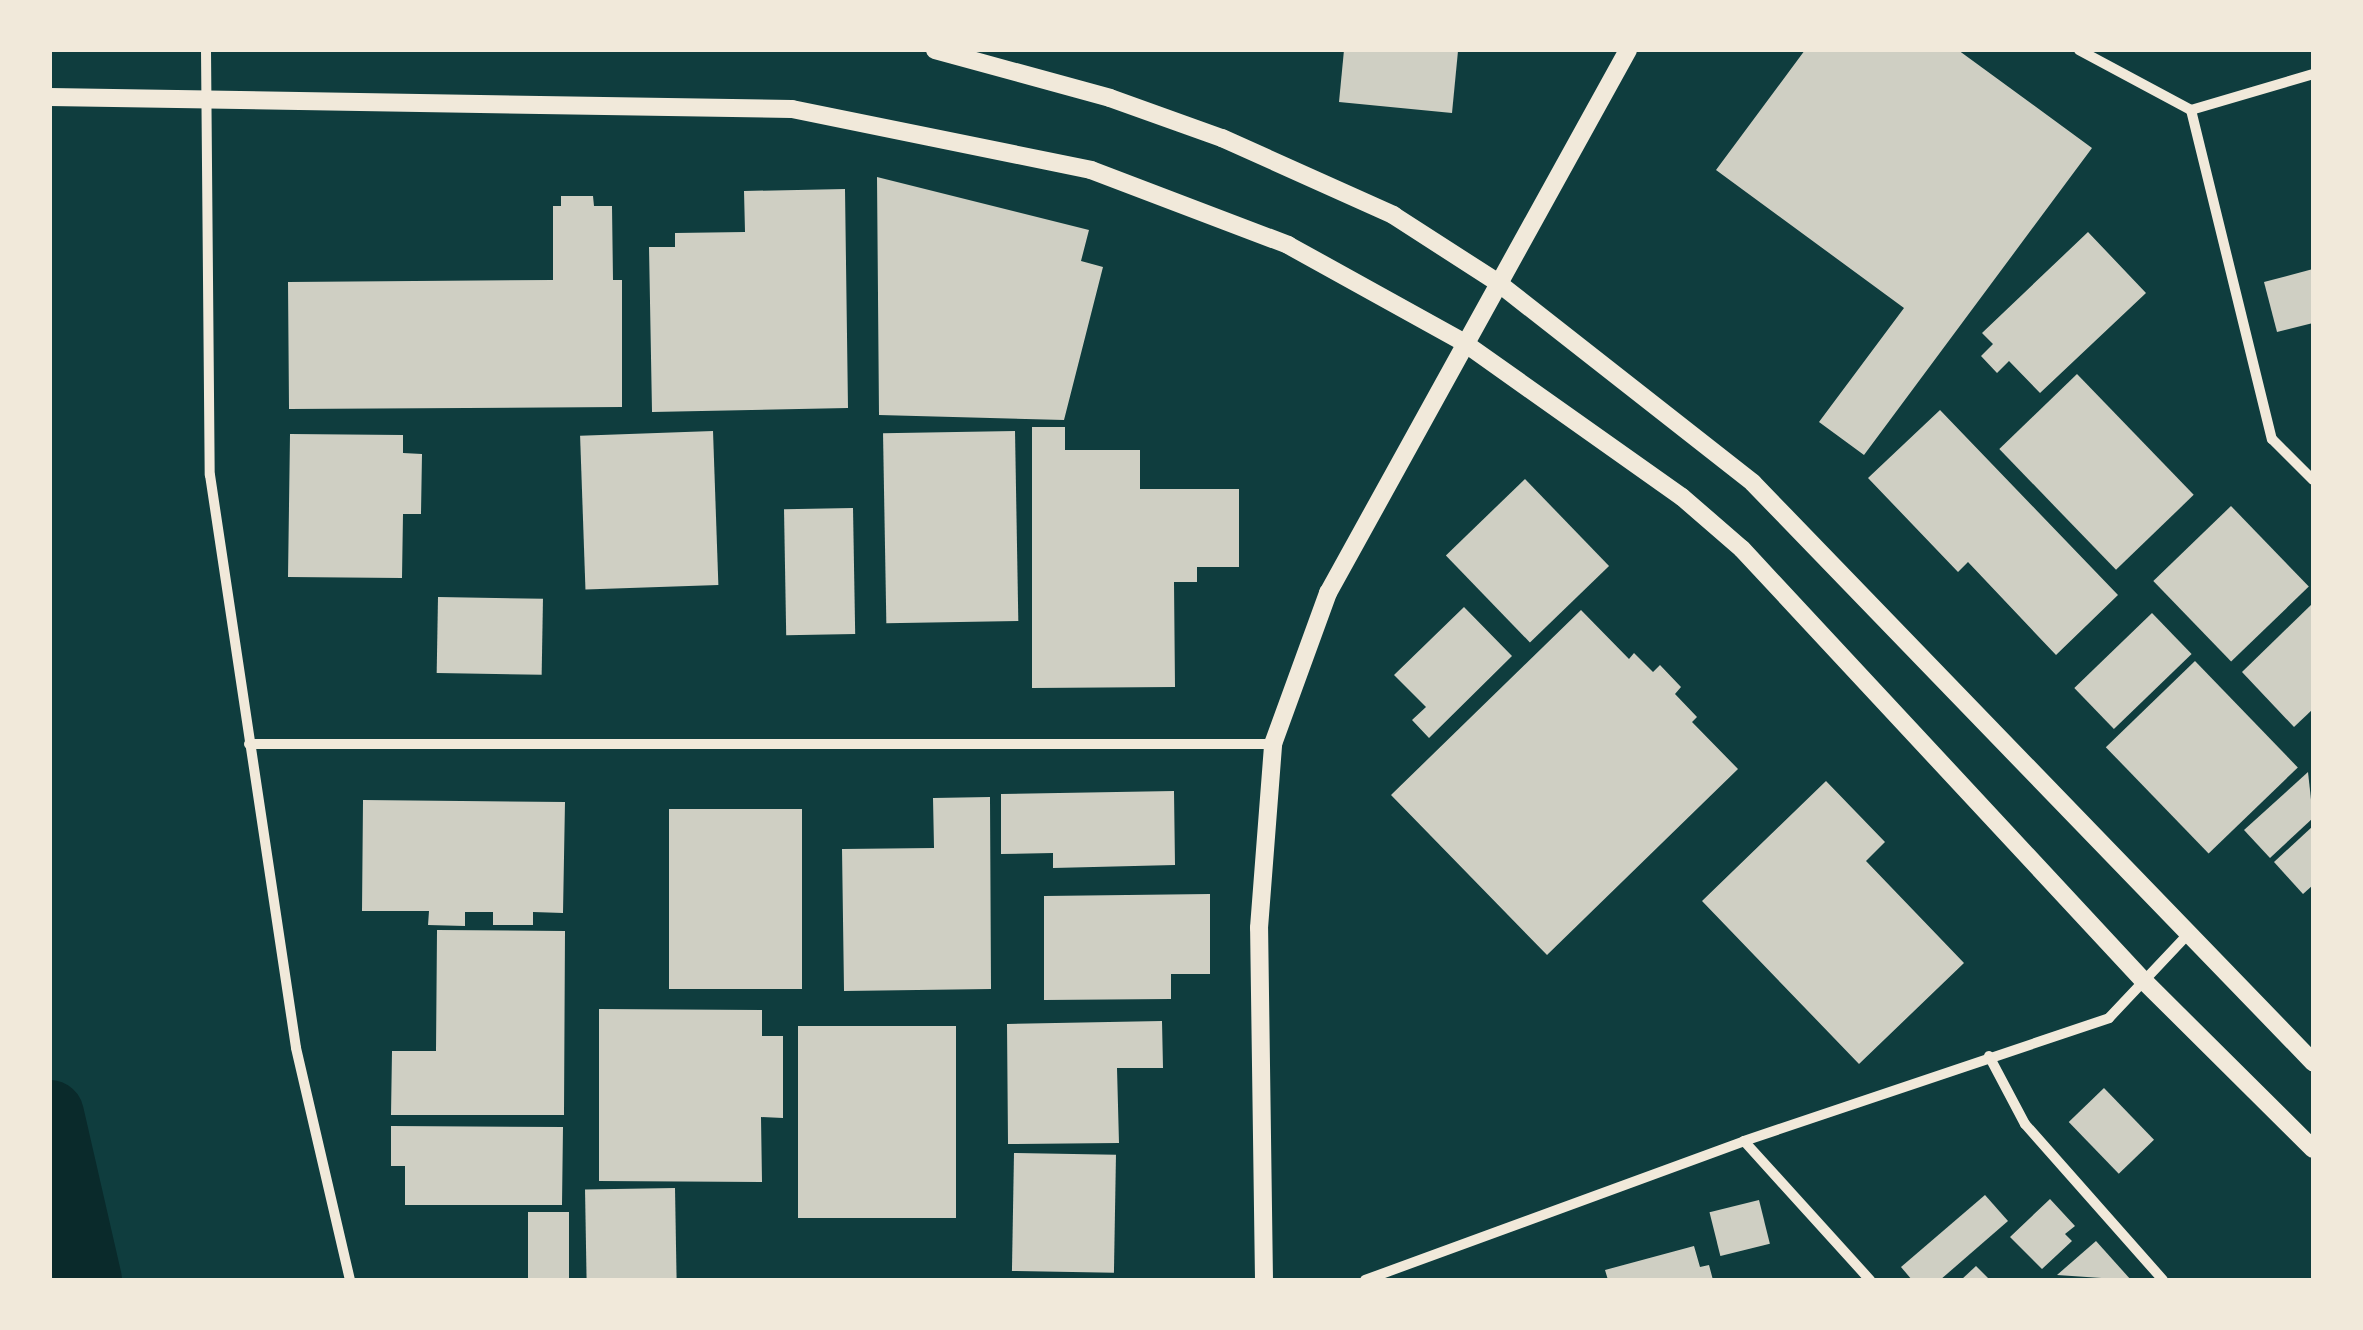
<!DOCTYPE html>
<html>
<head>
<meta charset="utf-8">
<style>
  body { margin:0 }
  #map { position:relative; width:2363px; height:1330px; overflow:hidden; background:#0f3d3e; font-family:"Roboto Serif",serif }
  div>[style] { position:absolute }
  .river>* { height:68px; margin:-34px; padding:0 34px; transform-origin:34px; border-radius:34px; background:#0a2a2b }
  .building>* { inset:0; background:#cfcfc3; transform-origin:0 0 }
  .minor>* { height:10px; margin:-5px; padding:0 5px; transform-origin:5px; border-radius:5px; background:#f1e9da }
  .tertiary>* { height:18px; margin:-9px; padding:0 9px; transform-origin:9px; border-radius:9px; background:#f1e9da }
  span { translate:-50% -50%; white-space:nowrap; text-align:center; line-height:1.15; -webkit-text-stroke:8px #f1e9da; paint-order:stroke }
  .frame { position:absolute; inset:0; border:52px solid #f1e9da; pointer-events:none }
</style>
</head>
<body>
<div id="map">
  <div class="river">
    <i style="left:50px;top:1114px;width:170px;rotate:77.1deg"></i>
  </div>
  <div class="building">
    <i style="clip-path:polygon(1344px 50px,1458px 51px,1452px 113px,1339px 102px)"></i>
    <i style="clip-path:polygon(1805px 50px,1958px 50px,2092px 148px,1864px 455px,1819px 422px,1904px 308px,1716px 170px)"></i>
    <i style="clip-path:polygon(877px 177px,1089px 230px,1081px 261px,1103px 267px,1064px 420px,879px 415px)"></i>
    <i style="clip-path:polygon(845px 189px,848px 408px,652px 412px,649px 247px,675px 247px,675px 233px,745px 232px,744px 191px)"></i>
    <i style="clip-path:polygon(561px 196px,593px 196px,594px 206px,612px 206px,613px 280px,622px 280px,622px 407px,289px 409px,288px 282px,553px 280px,553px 206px,561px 206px)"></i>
    <i style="clip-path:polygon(2088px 232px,2146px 293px,2040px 393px,2009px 361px,1997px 373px,1981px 356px,1993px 344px,1982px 333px)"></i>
    <i style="clip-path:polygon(2313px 269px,2313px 323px,2277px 332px,2264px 282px)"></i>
    <i style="left:2077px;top:374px;width:168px;height:108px;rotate:46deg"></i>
    <i style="clip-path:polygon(1940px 410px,2118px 595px,2056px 655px,1968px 562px,1958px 572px,1868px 478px)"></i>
    <i style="clip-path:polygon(1032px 427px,1065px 427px,1065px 450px,1140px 450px,1140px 489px,1239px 489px,1239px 567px,1197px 567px,1197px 582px,1174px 582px,1175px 687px,1032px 688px)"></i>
    <i style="left:713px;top:431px;width:154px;height:133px;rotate:88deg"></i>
    <i style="left:1015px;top:431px;width:190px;height:132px;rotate:89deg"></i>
    <i style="clip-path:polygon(290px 434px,403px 435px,403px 453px,422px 454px,421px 514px,403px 514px,402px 578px,288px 577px)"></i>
    <i style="left:1525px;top:479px;width:121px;height:110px;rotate:46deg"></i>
    <i style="left:2231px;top:506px;width:112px;height:108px;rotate:46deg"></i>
    <i style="left:853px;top:508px;width:126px;height:69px;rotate:89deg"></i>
    <i style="left:438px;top:597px;width:105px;height:76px;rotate:1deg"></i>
    <i style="clip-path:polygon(2313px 603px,2313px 709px,2294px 727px,2242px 672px)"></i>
    <i style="clip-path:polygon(1464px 607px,1512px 656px,1429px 738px,1412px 720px,1426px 707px,1394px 675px)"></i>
    <i style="clip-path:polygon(1581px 610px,1629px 659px,1634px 653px,1653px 672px,1660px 665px,1681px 687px,1675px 694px,1697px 717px,1692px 722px,1738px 769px,1547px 955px,1391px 795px)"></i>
    <i style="left:2152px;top:613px;width:57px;height:108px;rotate:46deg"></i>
    <i style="left:2195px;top:661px;width:148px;height:124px;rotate:46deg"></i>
    <i style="clip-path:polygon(2308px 772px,2313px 818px,2270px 858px,2244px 830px)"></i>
    <i style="clip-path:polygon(1826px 781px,1885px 842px,1866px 861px,1964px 963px,1859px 1064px,1702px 901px)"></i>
    <i style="clip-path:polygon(1174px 791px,1175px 865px,1053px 868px,1053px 853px,1001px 854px,1001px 794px)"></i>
    <i style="clip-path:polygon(990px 797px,991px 989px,844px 991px,842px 849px,934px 848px,933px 798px)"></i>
    <i style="clip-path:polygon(363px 800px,565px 802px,563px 913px,533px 912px,533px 925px,493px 925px,493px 912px,465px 912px,465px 926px,428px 925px,429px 911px,362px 911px)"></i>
    <i style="left:669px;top:809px;width:133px;height:180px"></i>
    <i style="clip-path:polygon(2313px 826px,2313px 885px,2303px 894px,2274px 862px)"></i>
    <i style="clip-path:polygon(1210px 894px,1210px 974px,1171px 974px,1171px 999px,1044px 1000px,1044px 896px)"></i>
    <i style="clip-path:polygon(437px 930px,565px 931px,564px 1115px,391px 1115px,392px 1051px,436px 1051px)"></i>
    <i style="clip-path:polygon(599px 1009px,762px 1010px,762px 1036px,783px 1036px,783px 1118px,761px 1117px,762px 1182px,599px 1181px)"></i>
    <i style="clip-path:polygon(1162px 1021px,1163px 1068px,1117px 1068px,1119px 1143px,1008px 1144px,1007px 1024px)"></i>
    <i style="left:956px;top:1026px;width:192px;height:158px;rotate:90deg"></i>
    <i style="left:2104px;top:1088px;width:72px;height:49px;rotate:46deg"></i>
    <i style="clip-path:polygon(391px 1126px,563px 1127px,562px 1205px,405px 1205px,405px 1166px,391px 1166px)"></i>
    <i style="left:1014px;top:1153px;width:102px;height:118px;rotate:1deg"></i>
    <i style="left:675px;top:1188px;width:92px;height:90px;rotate:89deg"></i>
    <i style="clip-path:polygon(1985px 1195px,2008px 1221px,1940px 1280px,1912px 1280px,1901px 1267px)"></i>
    <i style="clip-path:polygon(2050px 1199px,2075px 1226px,2065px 1234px,2072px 1241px,2042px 1269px,2010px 1237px)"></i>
    <i style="left:1759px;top:1200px;width:45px;height:51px;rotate:76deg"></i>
    <i style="left:528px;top:1212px;width:41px;height:68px"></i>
    <i style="clip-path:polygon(2096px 1241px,2131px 1280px,2057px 1275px)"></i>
    <i style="clip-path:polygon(1694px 1246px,1700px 1267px,1709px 1265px,1713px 1280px,1608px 1280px,1605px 1270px)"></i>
    <i style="clip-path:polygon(1976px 1266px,1990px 1280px,1961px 1280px)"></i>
  </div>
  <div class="minor">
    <i style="left:206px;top:50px;width:425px;rotate:89.5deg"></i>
    <i style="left:210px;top:475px;width:579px;rotate:81.46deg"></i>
    <i style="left:296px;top:1048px;width:238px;rotate:76.9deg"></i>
    <i style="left:2079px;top:50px;width:127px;rotate:28.2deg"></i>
    <i style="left:2191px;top:110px;width:127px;rotate:-16.4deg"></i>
    <i style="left:2191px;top:110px;width:339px;rotate:76.2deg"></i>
    <i style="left:2272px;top:439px;width:58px;rotate:45deg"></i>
    <i style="left:249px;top:744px;width:1024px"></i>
    <i style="left:1989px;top:1056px;width:77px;rotate:62.1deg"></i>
    <i style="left:2025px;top:1124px;width:208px;rotate:48.5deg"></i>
    <i style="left:1744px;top:1141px;width:188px;rotate:47.8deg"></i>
    <i style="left:1365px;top:1280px;width:404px;rotate:-20.1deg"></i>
    <i style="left:1744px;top:1141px;width:385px;rotate:-18.6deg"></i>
    <i style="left:2109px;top:1018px;width:117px;rotate:-46.7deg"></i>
  </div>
  <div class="tertiary">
    <i style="left:935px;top:50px;width:181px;rotate:15.3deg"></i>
    <i style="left:1110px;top:98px;width:119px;rotate:19.7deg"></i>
    <i style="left:1222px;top:138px;width:188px;rotate:24.2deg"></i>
    <i style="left:1393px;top:215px;width:124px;rotate:32.8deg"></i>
    <i style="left:1497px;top:282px;width:325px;rotate:38.1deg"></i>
    <i style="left:1753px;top:483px;width:806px;rotate:45.96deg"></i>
    <i style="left:50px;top:97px;width:742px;rotate:0.93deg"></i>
    <i style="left:792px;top:109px;width:305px;rotate:11.5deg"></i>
    <i style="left:1091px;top:170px;width:211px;rotate:20.8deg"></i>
    <i style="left:1288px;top:245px;width:200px;rotate:29deg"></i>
    <i style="left:1463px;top:342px;width:268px;rotate:35.3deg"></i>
    <i style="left:1682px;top:497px;width:79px;rotate:40.9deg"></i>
    <i style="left:1742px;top:549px;width:587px;rotate:47.07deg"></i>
    <i style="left:2142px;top:979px;width:241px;rotate:44.8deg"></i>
    <i style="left:1264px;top:1280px;width:352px;rotate:-90.8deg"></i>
    <i style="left:1259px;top:928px;width:185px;rotate:-85.6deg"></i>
    <i style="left:1273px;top:744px;width:161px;rotate:-70deg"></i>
    <i style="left:1328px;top:593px;width:620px;rotate:-61.08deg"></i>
  </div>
  <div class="frame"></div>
</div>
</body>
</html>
